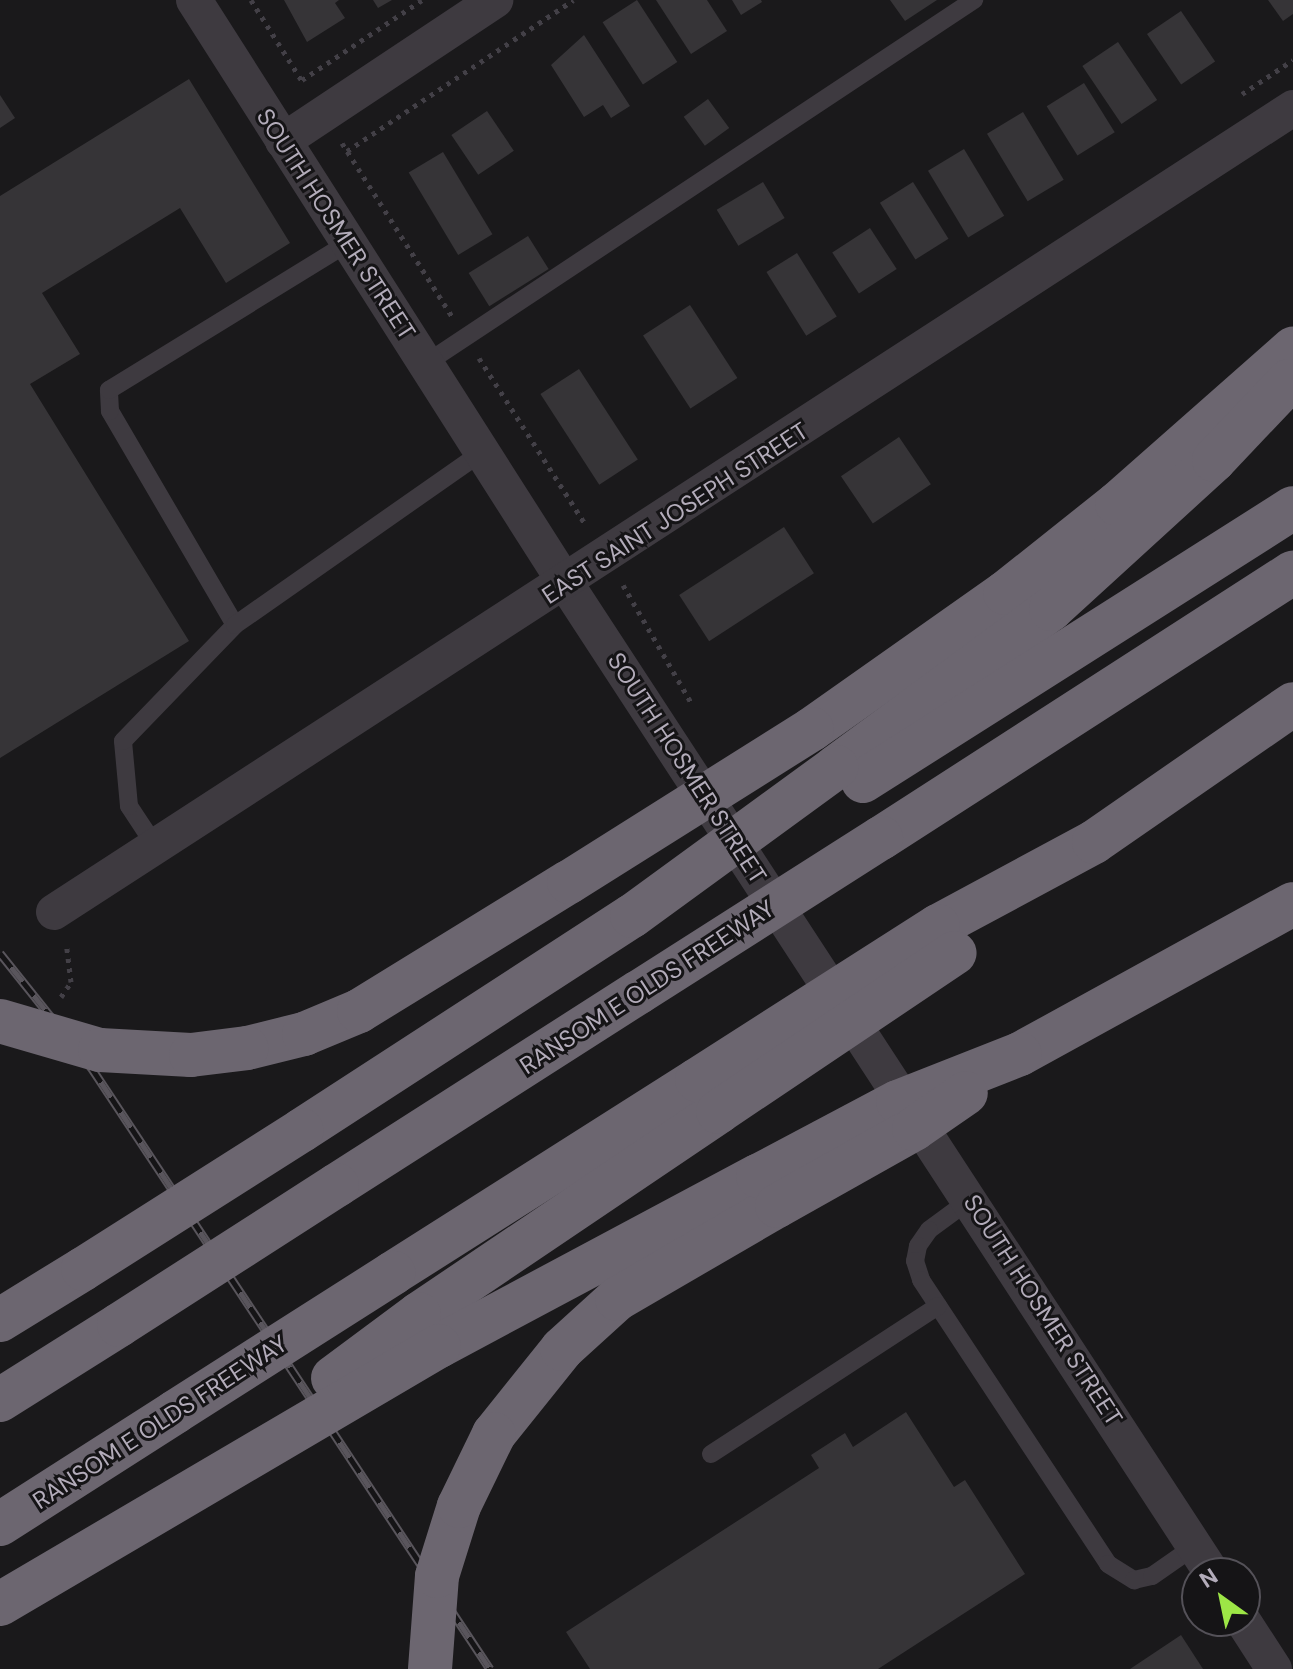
<!DOCTYPE html>
<html>
<head>
<meta charset="utf-8">
<style>
  body { margin:0 }
  #map { position:relative; width:1293px; height:1669px; overflow:hidden; background:#1a191b; font-family:"DM Sans",sans-serif }
  div>[style] { position:absolute }
  .building>* { inset:0; background:#363437; transform-origin:0 0 }
  .path>* { height:5px; margin-top:-2.5px; transform-origin:0; background:repeating-linear-gradient(90deg,#434047 0 4px,transparent 0 10px) }
  .service>* { height:18px; margin:-9px; padding:0 9px; transform-origin:9px; border-radius:9px; background:#3e3a40 }
  .minor>* { height:36px; margin:-18px; padding:0 18px; transform-origin:18px; border-radius:18px; background:#3e3a40 }
  .motorway>* { height:44px; margin:-22px; padding:0 22px; transform-origin:22px; border-radius:22px; background:#6c6670 }
  .rail>* { height:9px; margin-top:-4.5px; transform-origin:0; background:repeating-linear-gradient(90deg,#151416 0 18px,#59555c 0 36px); box-sizing:border-box; border-block:2px solid #59555c }
  .motorway-bridge>* { height:44px; margin:-22px; padding:0 22px; transform-origin:22px; border-radius:22px; background:#6c6670 }
  span { translate:-50% -50%; white-space:nowrap; text-align:center; line-height:1.15; -webkit-text-stroke:6px #151416; paint-order:stroke }
  .street-label { font-size:24px; color:#b3acba }
  .north { position:absolute; left:1181px; top:1557px; width:80px; height:80px; box-sizing:border-box; background:#151416; border:2px solid #545158; border-radius:50%; rotate:327deg; font-size:22px; font-weight:700; line-height:32px; text-align:center; color:#b3acba }
  .north::after { content:''; display:block; margin:auto; width:28px; height:36px; background:#9de646; clip-path:polygon(50% 0,100% 100%,50% 72%,0 100%) }
</style>
</head>
<body>
<div id="map">
  <div class="building">
    <i style="clip-path:polygon(284px 0,339px 0,335px 3px,345px 18px,307px 42px)"></i>
    <i style="clip-path:polygon(373px 0,392px 0,378px 8px)"></i>
    <i style="left:637px;top:0;width:74px;height:41px;rotate:57deg"></i>
    <i style="clip-path:polygon(656px 0,707px 0,727px 31px,691px 54px)"></i>
    <i style="clip-path:polygon(732px 0,761px 0,762px 2px,741px 15px)"></i>
    <i style="clip-path:polygon(890px 0,937px 0,905px 21px)"></i>
    <i style="clip-path:polygon(1268px 0,1293px 0,1293px 14px,1283px 21px)"></i>
    <i style="left:1181px;top:11px;width:61px;height:41px;rotate:56deg"></i>
    <i style="clip-path:polygon(584px 35px,630px 106px,611px 118px,603px 105px,584px 117px,551px 65px)"></i>
    <i style="left:1118px;top:42px;width:70px;height:43px;rotate:56deg"></i>
    <i style="clip-path:polygon(189px 79px,290px 243px,226px 283px,180px 208px,42px 293px,80px 354px,30px 384px,189px 641px,0 758px,0 196px)"></i>
    <i style="left:1084px;top:83px;width:58px;height:44px;rotate:58deg"></i>
    <i style="clip-path:polygon(0 95px,15px 118px,0 128px)"></i>
    <i style="left:708px;top:99px;width:36px;height:30px;rotate:54deg"></i>
    <i style="left:487px;top:111px;width:48px;height:43px;rotate:56deg"></i>
    <i style="left:1023px;top:112px;width:79px;height:42px;rotate:59deg"></i>
    <i style="left:964px;top:149px;width:78px;height:42px;rotate:59deg"></i>
    <i style="left:443px;top:152px;width:96px;height:40px;rotate:59deg"></i>
    <i style="left:763px;top:182px;width:42px;height:54px;rotate:59deg"></i>
    <i style="left:913px;top:182px;width:67px;height:39px;rotate:58deg"></i>
    <i style="left:870px;top:228px;width:49px;height:45px;rotate:57deg"></i>
    <i style="left:528px;top:236px;width:39px;height:70px;rotate:58deg"></i>
    <i style="left:797px;top:253px;width:75px;height:36px;rotate:58deg"></i>
    <i style="left:690px;top:305px;width:87px;height:56px;rotate:57deg"></i>
    <i style="left:579px;top:369px;width:108px;height:46px;rotate:57deg"></i>
    <i style="left:899px;top:437px;width:57px;height:70px;rotate:56deg"></i>
    <i style="left:784px;top:527px;width:55px;height:125px;rotate:57deg"></i>
    <i style="clip-path:polygon(906px 1412px,954px 1487px,965px 1480px,1025px 1574px,878px 1669px,590px 1669px,566px 1632px,819px 1468px,811px 1455px,845px 1433px,853px 1447px)"></i>
    <i style="clip-path:polygon(1181px 1635px,1203px 1669px,1130px 1669px)"></i>
  </div>
  <div class="path">
    <i style="left:251px;top:0;width:99px;rotate:57.8deg"></i>
    <i style="left:302px;top:80px;width:144px;rotate:-33.7deg"></i>
    <i style="left:1242px;top:94px;width:61px;rotate:-33.7deg"></i>
    <i style="left:342px;top:143px;width:205px;rotate:57.6deg"></i>
    <i style="left:347px;top:151px;width:272px;rotate:-33.7deg"></i>
    <i style="left:479px;top:358px;width:198px;rotate:57.4deg"></i>
    <i style="left:623px;top:585px;width:138px;rotate:59.9deg"></i>
    <i style="left:61px;top:997px;width:18px;rotate:-56deg"></i>
    <i style="left:71px;top:982px;width:39px;rotate:-97deg"></i>
  </div>
  <div class="service">
    <i style="left:425px;top:364px;width:659px;rotate:-33.55deg"></i>
    <i style="left:235px;top:625px;width:248px;rotate:-120.3deg"></i>
    <i style="left:110px;top:411px;width:21px;rotate:-93deg"></i>
    <i style="left:109px;top:390px;width:281px;rotate:-31.6deg"></i>
    <i style="left:156px;top:847px;width:49px;rotate:-123.4deg"></i>
    <i style="left:129px;top:806px;width:65px;rotate:-95.3deg"></i>
    <i style="left:123px;top:741px;width:161px;rotate:-46deg"></i>
    <i style="left:235px;top:625px;width:302px;rotate:-35deg"></i>
    <i style="left:971px;top:1199px;width:52px;rotate:143.6deg"></i>
    <i style="left:929px;top:1230px;width:19px;rotate:125deg"></i>
    <i style="left:918px;top:1246px;width:15px;rotate:101deg"></i>
    <i style="left:915px;top:1261px;width:20px;rotate:72deg"></i>
    <i style="left:921px;top:1280px;width:340px;rotate:56.6deg"></i>
    <i style="left:1108px;top:1564px;width:31px;rotate:32deg"></i>
    <i style="left:1134px;top:1580px;width:18px;rotate:-13deg"></i>
    <i style="left:1152px;top:1576px;width:52px;rotate:-34.9deg"></i>
    <i style="left:711px;top:1454px;width:271px;rotate:-33.1deg"></i>
  </div>
  <div class="minor">
    <i style="left:194px;top:0;width:692px;rotate:57.5deg"></i>
    <i style="left:566px;top:584px;width:1181px;rotate:56.85deg"></i>
    <i style="left:283px;top:141px;width:255px;rotate:-33.6deg"></i>
    <i style="left:54px;top:912px;width:1477px;rotate:-32.98deg"></i>
    <i style="left:1243px;top:1621px;width:57px;rotate:57.1deg"></i>
  </div>
  <div class="motorway">
    <i style="left:812px;top:729px;width:236px;rotate:-35.2deg"></i>
    <i style="left:1005px;top:593px;width:143px;rotate:-38.5deg"></i>
    <i style="left:1117px;top:504px;width:235px;rotate:-41.4deg"></i>
    <i style="left:836px;top:767px;width:267px;rotate:-36.3deg"></i>
    <i style="left:1051px;top:609px;width:221px;rotate:-42.4deg"></i>
    <i style="left:1214px;top:460px;width:109px;rotate:-46.5deg"></i>
    <i style="left:863px;top:781px;width:509px;rotate:-32.41deg"></i>
    <i style="left:881px;top:838px;width:490px;rotate:-32.8deg"></i>
    <i style="left:938px;top:926px;width:177px;rotate:-28.3deg"></i>
    <i style="left:1094px;top:842px;width:242px;rotate:-34.7deg"></i>
    <i style="left:247px;top:1048px;width:59px;rotate:-13.8deg"></i>
    <i style="left:304px;top:1034px;width:60px;rotate:-22.7deg"></i>
    <i style="left:359px;top:1011px;width:246px;rotate:-31.6deg"></i>
    <i style="left:1020px;top:1054px;width:311px;rotate:-28.8deg"></i>
    <i style="left:302px;top:1130px;width:393px;rotate:-33deg"></i>
    <i style="left:337px;top:1185px;width:358px;rotate:-32.6deg"></i>
    <i style="left:393px;top:1273px;width:360px;rotate:-32.4deg"></i>
    <i style="left:419px;top:1314px;width:361px;rotate:-34deg"></i>
    <i style="left:0;top:1320px;width:97px;rotate:-31.6deg"></i>
    <i style="left:439px;top:1346px;width:361px;rotate:-28.1deg"></i>
    <i style="left:0;top:1400px;width:141px;rotate:-32.2deg"></i>
    <i style="left:494px;top:1434px;width:109px;rotate:-51.3deg"></i>
    <i style="left:562px;top:1349px;width:74px;rotate:-42.3deg"></i>
    <i style="left:617px;top:1299px;width:185px;rotate:-30.2deg"></i>
    <i style="left:0;top:1524px;width:208px;rotate:-32.6deg"></i>
  </div>
  <div class="rail">
    <i style="left:0;top:953px;width:146px;rotate:51.4deg"></i>
    <i style="left:91px;top:1067px;width:722px;rotate:56.46deg"></i>
  </div>
  <div class="motorway-bridge">
    <i style="left:569px;top:882px;width:287px;rotate:-32.2deg"></i>
    <i style="left:632px;top:916px;width:253px;rotate:-36.1deg"></i>
    <i style="left:639px;top:992px;width:287px;rotate:-32.5deg"></i>
    <i style="left:0;top:1021px;width:104px;rotate:16.2deg"></i>
    <i style="left:100px;top:1050px;width:91px;rotate:3.1deg"></i>
    <i style="left:191px;top:1055px;width:56px;rotate:-7.1deg"></i>
    <i style="left:697px;top:1080px;width:286px;rotate:-32.6deg"></i>
    <i style="left:718px;top:1112px;width:285px;rotate:-33.9deg"></i>
    <i style="left:758px;top:1176px;width:158px;rotate:-27.9deg"></i>
    <i style="left:898px;top:1102px;width:131px;rotate:-21.5deg"></i>
    <i style="left:777px;top:1206px;width:157px;rotate:-29.3deg"></i>
    <i style="left:914px;top:1129px;width:63px;rotate:-34.7deg"></i>
    <i style="left:83px;top:1269px;width:259px;rotate:-32.4deg"></i>
    <i style="left:119px;top:1325px;width:259px;rotate:-32.7deg"></i>
    <i style="left:333px;top:1378px;width:107px;rotate:-36.7deg"></i>
    <i style="left:175px;top:1412px;width:259px;rotate:-32.5deg"></i>
    <i style="left:0;top:1604px;width:509px;rotate:-30.44deg"></i>
    <i style="left:430px;top:1669px;width:93px;rotate:-85.7deg"></i>
    <i style="left:437px;top:1576px;width:73px;rotate:-72.6deg"></i>
    <i style="left:459px;top:1506px;width:80px;rotate:-64.1deg"></i>
  </div>
  <div class="street-label">
    <span style="left:336px;top:224px;rotate:57deg">SOUTH HOSMER STREET</span>
    <span style="left:675px;top:513px;rotate:-33deg">EAST SAINT JOSEPH STREET</span>
    <span style="left:687px;top:768px;rotate:57deg">SOUTH HOSMER STREET</span>
    <span style="left:647px;top:987px;rotate:-33deg">RANSOM E OLDS FREEWAY</span>
    <span style="left:1043px;top:1310px;rotate:57deg">SOUTH HOSMER STREET</span>
    <span style="left:160px;top:1422px;rotate:-33deg">RANSOM E OLDS FREEWAY</span>
  </div>
  <div class="north">N</div>
</div>
</body>
</html>
